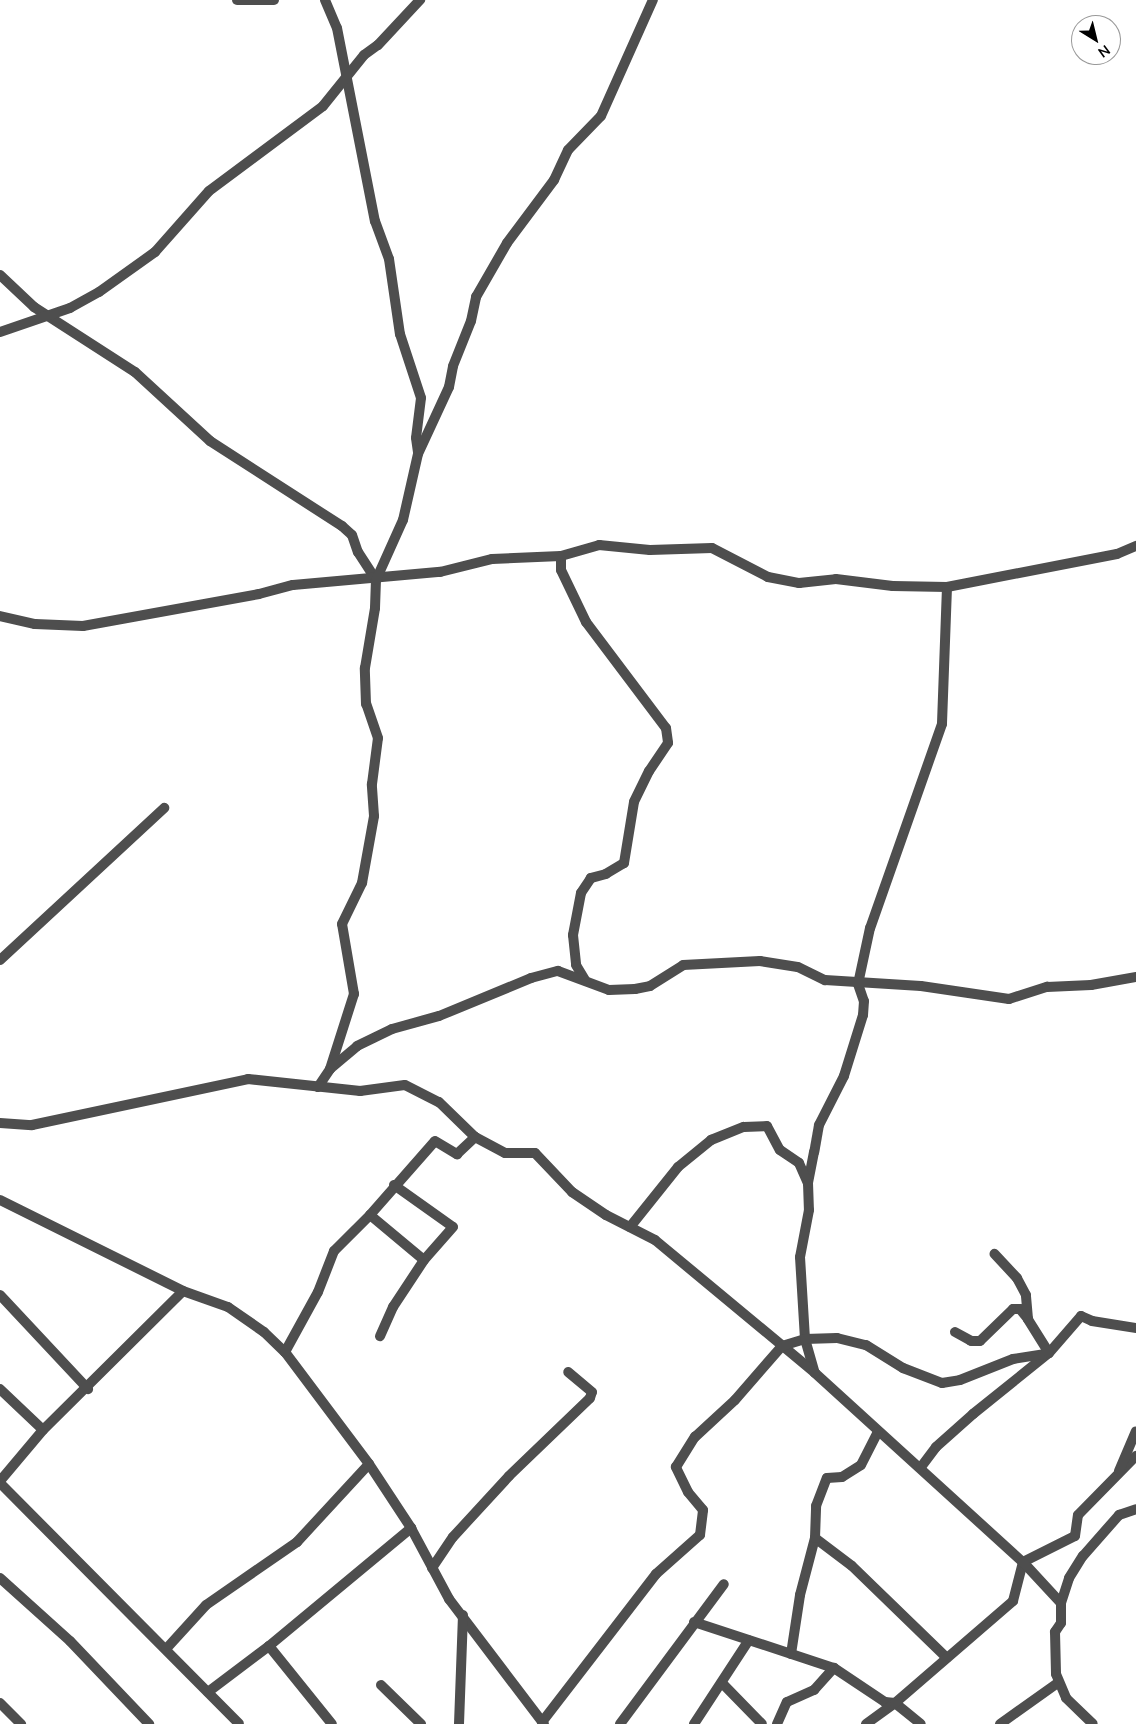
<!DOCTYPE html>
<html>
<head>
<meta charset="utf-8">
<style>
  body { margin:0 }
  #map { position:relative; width:1136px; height:1724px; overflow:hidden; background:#fff; font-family:Mulish,sans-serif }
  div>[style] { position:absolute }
  .minor>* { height:10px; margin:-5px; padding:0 5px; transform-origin:5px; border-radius:5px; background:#4e4e4e }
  span { translate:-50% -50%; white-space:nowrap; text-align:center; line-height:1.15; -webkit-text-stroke:4.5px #fff; paint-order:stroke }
  .north { position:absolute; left:1071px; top:15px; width:50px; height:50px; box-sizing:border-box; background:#fff; border:1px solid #999; border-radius:50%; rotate:144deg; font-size:14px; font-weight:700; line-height:20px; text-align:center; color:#000 }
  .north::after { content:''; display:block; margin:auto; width:18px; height:22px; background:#000; clip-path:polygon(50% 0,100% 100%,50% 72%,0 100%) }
</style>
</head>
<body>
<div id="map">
  <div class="minor">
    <i style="left:237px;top:0;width:37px"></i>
    <i style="left:325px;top:0;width:30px;rotate:67deg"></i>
    <i style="left:337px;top:28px;width:197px;rotate:78.9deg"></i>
    <i style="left:375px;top:221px;width:40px;rotate:69.8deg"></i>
    <i style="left:389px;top:259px;width:76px;rotate:81.7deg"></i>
    <i style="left:400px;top:334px;width:67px;rotate:71.8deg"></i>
    <i style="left:421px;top:398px;width:40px;rotate:97.1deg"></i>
    <i style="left:416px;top:438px;width:14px;rotate:82deg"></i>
    <i style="left:0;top:275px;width:47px;rotate:43.3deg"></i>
    <i style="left:34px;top:307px;width:120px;rotate:32.8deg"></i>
    <i style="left:135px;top:372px;width:102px;rotate:42.6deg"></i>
    <i style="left:210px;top:441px;width:157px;rotate:32.8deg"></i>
    <i style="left:342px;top:526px;width:13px;rotate:42deg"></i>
    <i style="left:352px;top:535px;width:18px;rotate:71deg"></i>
    <i style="left:358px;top:552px;width:33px;rotate:57deg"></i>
    <i style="left:0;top:332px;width:74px;rotate:-18.9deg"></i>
    <i style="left:70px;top:308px;width:33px;rotate:-29deg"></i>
    <i style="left:99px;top:292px;width:69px;rotate:-35.5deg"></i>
    <i style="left:155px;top:252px;width:81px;rotate:-48.5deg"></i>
    <i style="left:209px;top:191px;width:142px;rotate:-36.7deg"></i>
    <i style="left:323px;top:106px;width:65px;rotate:-51.2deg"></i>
    <i style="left:364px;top:55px;width:17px;rotate:-36deg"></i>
    <i style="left:378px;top:45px;width:62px;rotate:-47deg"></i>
    <i style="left:561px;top:556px;width:14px;rotate:90deg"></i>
    <i style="left:561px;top:570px;width:58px;rotate:64.3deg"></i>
    <i style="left:586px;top:622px;width:133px;rotate:53deg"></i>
    <i style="left:666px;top:728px;width:15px;rotate:82deg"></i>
    <i style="left:668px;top:743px;width:34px;rotate:124deg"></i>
    <i style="left:649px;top:771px;width:34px;rotate:116deg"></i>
    <i style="left:634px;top:802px;width:62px;rotate:99.3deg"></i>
    <i style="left:624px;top:863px;width:21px;rotate:149deg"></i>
    <i style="left:606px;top:874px;width:16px;rotate:165deg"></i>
    <i style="left:591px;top:878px;width:18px;rotate:124deg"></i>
    <i style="left:581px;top:893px;width:43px;rotate:100.8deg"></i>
    <i style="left:573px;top:935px;width:30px;rotate:84deg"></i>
    <i style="left:576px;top:965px;width:17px;rotate:59deg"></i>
    <i style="left:947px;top:587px;width:137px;rotate:92.1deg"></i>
    <i style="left:942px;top:724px;width:216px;rotate:109.4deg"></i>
    <i style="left:870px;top:928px;width:57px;rotate:102.1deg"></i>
    <i style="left:858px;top:984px;width:18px;rotate:71deg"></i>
    <i style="left:864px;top:1001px;width:14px;rotate:94deg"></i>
    <i style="left:863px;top:1015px;width:64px;rotate:107.3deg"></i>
    <i style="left:844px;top:1076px;width:55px;rotate:117deg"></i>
    <i style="left:819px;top:1125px;width:27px;rotate:100deg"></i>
    <i style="left:814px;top:1152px;width:32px;rotate:101deg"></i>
    <i style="left:808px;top:1183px;width:27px;rotate:88deg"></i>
    <i style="left:809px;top:1210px;width:48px;rotate:100.8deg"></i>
    <i style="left:800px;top:1257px;width:82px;rotate:86.5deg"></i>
    <i style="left:805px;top:1339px;width:35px;rotate:74deg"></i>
    <i style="left:815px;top:1373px;width:281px;rotate:42.3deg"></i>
    <i style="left:1023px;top:1562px;width:58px;rotate:-26.6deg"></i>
    <i style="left:1075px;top:1536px;width:21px;rotate:-82deg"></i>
    <i style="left:1078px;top:1515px;width:83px;rotate:-45.5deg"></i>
    <i style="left:0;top:616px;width:36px;rotate:13deg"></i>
    <i style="left:35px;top:624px;width:48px;rotate:2.4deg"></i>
    <i style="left:83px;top:626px;width:179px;rotate:-10.3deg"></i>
    <i style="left:259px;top:594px;width:35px;rotate:-15deg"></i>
    <i style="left:293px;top:585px;width:148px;rotate:-5.1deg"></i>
    <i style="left:440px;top:572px;width:54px;rotate:-14deg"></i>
    <i style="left:492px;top:559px;width:69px;rotate:-2.5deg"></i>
    <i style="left:561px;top:556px;width:40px;rotate:-16deg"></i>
    <i style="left:599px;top:545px;width:51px;rotate:5.6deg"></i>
    <i style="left:650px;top:550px;width:62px;rotate:-1.8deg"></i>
    <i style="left:712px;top:548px;width:63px;rotate:27.4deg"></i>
    <i style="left:768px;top:577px;width:32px;rotate:11deg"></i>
    <i style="left:799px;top:583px;width:37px;rotate:-6deg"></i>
    <i style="left:836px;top:579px;width:57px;rotate:7deg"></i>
    <i style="left:893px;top:586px;width:54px;rotate:1.1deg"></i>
    <i style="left:947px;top:587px;width:173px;rotate:-11deg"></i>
    <i style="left:1117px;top:554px;width:21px;rotate:-23deg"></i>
    <i style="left:0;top:960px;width:224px;rotate:-42.8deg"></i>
    <i style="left:330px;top:1069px;width:79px;rotate:-72.3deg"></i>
    <i style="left:354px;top:994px;width:71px;rotate:-99.7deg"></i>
    <i style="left:342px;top:924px;width:46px;rotate:-64deg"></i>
    <i style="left:362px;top:883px;width:68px;rotate:-79.8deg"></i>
    <i style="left:374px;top:816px;width:32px;rotate:-94deg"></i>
    <i style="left:372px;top:784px;width:46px;rotate:-82.6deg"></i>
    <i style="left:378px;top:738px;width:36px;rotate:-109deg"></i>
    <i style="left:366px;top:704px;width:36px;rotate:-92deg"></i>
    <i style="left:365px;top:668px;width:61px;rotate:-80.5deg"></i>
    <i style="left:375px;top:608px;width:28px;rotate:-88deg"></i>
    <i style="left:376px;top:580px;width:66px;rotate:-65.8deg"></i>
    <i style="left:403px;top:520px;width:68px;rotate:-77.2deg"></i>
    <i style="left:418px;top:454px;width:74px;rotate:-65.2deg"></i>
    <i style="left:449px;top:387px;width:21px;rotate:-79deg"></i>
    <i style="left:453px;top:366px;width:48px;rotate:-68.2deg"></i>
    <i style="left:471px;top:321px;width:25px;rotate:-78deg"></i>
    <i style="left:476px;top:297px;width:62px;rotate:-60.1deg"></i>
    <i style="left:507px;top:243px;width:79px;rotate:-53.3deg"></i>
    <i style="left:554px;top:180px;width:33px;rotate:-65deg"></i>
    <i style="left:568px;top:150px;width:47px;rotate:-45.9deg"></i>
    <i style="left:601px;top:116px;width:127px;rotate:-65.9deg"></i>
    <i style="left:318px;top:1087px;width:22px;rotate:-56deg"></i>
    <i style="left:330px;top:1069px;width:35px;rotate:-40deg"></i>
    <i style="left:357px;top:1046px;width:39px;rotate:-26deg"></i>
    <i style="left:392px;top:1029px;width:49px;rotate:-15.5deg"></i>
    <i style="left:439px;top:1016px;width:100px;rotate:-22.4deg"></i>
    <i style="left:531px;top:978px;width:28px;rotate:-15deg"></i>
    <i style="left:558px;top:971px;width:54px;rotate:20.4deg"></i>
    <i style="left:609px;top:990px;width:26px;rotate:-2deg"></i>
    <i style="left:635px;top:989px;width:15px;rotate:-11deg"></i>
    <i style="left:650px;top:986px;width:39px;rotate:-32deg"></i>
    <i style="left:683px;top:965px;width:77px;rotate:-3deg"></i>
    <i style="left:760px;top:961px;width:38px;rotate:9deg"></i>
    <i style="left:798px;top:967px;width:30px;rotate:26deg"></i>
    <i style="left:825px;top:980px;width:96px;rotate:3.6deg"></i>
    <i style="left:921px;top:986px;width:89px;rotate:8.4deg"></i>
    <i style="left:1009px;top:999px;width:40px;rotate:-18deg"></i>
    <i style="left:1047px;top:987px;width:44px;rotate:-2.6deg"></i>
    <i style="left:1091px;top:985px;width:46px;rotate:-10.1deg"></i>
    <i style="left:0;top:1123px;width:32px;rotate:4deg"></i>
    <i style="left:32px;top:1125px;width:221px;rotate:-12deg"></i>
    <i style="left:248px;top:1079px;width:113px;rotate:6.1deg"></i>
    <i style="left:360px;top:1091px;width:45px;rotate:-7.6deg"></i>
    <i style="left:405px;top:1085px;width:38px;rotate:27deg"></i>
    <i style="left:439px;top:1102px;width:50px;rotate:44.2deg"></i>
    <i style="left:475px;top:1137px;width:34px;rotate:28deg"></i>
    <i style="left:505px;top:1153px;width:30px"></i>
    <i style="left:535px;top:1153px;width:54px;rotate:46.5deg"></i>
    <i style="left:572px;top:1192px;width:41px;rotate:34.1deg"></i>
    <i style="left:606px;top:1215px;width:55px;rotate:27deg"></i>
    <i style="left:655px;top:1240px;width:208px;rotate:39.7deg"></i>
    <i style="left:394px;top:1185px;width:72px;rotate:35.4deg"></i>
    <i style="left:453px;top:1227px;width:44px;rotate:131.3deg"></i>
    <i style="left:0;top:1200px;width:204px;rotate:26.4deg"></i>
    <i style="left:183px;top:1291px;width:48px;rotate:19.6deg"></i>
    <i style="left:228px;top:1307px;width:44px;rotate:34.8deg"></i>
    <i style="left:264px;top:1332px;width:29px;rotate:44deg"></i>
    <i style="left:285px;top:1352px;width:140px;rotate:53.1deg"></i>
    <i style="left:369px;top:1464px;width:77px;rotate:56.7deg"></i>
    <i style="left:411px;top:1528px;width:81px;rotate:61.8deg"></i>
    <i style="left:449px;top:1599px;width:157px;rotate:52.8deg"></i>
    <i style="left:370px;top:1215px;width:70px;rotate:39.8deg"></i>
    <i style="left:424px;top:1260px;width:56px;rotate:123.4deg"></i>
    <i style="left:393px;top:1307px;width:32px;rotate:114deg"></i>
    <i style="left:630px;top:1227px;width:77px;rotate:-51.3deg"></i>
    <i style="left:678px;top:1167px;width:43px;rotate:-39.3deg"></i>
    <i style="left:711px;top:1140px;width:35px;rotate:-22deg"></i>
    <i style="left:744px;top:1127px;width:23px;rotate:-2deg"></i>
    <i style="left:767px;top:1126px;width:27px;rotate:62deg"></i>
    <i style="left:780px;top:1150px;width:23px;rotate:34deg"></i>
    <i style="left:799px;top:1163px;width:22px;rotate:66deg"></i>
    <i style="left:0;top:1295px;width:129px;rotate:46.9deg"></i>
    <i style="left:955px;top:1332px;width:18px;rotate:29deg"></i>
    <i style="left:971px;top:1341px;width:9px"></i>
    <i style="left:980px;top:1341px;width:46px;rotate:-44.1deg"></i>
    <i style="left:1013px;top:1309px;width:7px"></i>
    <i style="left:1020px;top:1309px;width:13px;rotate:51deg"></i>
    <i style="left:285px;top:1352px;width:68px;rotate:-61.2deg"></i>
    <i style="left:318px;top:1292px;width:44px;rotate:-68.7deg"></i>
    <i style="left:334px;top:1251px;width:51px;rotate:-45deg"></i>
    <i style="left:370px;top:1215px;width:98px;rotate:-48.7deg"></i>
    <i style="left:435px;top:1141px;width:26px;rotate:31deg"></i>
    <i style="left:457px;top:1154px;width:25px;rotate:-43deg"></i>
    <i style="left:0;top:1389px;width:59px;rotate:43.6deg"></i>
    <i style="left:921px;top:1467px;width:25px;rotate:-53deg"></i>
    <i style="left:936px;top:1447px;width:50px;rotate:-41.7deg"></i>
    <i style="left:973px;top:1414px;width:97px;rotate:-38.8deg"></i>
    <i style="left:1049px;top:1353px;width:49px;rotate:-49.1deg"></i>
    <i style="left:1081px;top:1316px;width:12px;rotate:24deg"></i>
    <i style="left:1092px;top:1321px;width:45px;rotate:9deg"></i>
    <i style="left:1119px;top:1471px;width:43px;rotate:-67deg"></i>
    <i style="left:0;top:1481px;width:67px;rotate:-49.9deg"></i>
    <i style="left:43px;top:1430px;width:197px;rotate:-44.8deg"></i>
    <i style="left:0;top:1483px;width:339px;rotate:45.2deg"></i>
    <i style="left:815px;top:1538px;width:46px;rotate:37.1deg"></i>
    <i style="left:852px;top:1566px;width:132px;rotate:44.1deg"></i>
    <i style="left:432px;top:1568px;width:37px;rotate:-56deg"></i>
    <i style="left:453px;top:1537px;width:83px;rotate:-47.4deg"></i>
    <i style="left:509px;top:1476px;width:112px;rotate:-43.9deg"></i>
    <i style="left:590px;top:1398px;width:6px;rotate:-72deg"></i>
    <i style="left:592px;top:1392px;width:31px;rotate:-140deg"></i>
    <i style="left:0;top:1578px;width:94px;rotate:42deg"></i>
    <i style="left:70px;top:1641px;width:115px;rotate:46.4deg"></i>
    <i style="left:1061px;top:1603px;width:20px;rotate:90deg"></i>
    <i style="left:1061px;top:1623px;width:11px;rotate:124deg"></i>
    <i style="left:1055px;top:1632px;width:42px;rotate:88.6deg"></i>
    <i style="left:1056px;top:1674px;width:26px;rotate:67deg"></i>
    <i style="left:1066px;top:1698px;width:37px;rotate:44deg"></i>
    <i style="left:694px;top:1622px;width:147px;rotate:18.2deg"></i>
    <i style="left:834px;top:1668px;width:61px;rotate:33.7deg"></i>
    <i style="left:885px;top:1702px;width:10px;rotate:6deg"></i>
    <i style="left:895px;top:1703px;width:33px;rotate:39deg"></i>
    <i style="left:269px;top:1646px;width:100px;rotate:51.1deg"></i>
    <i style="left:166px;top:1649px;width:59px;rotate:-47.7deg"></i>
    <i style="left:206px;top:1605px;width:111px;rotate:-34.7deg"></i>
    <i style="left:297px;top:1542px;width:106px;rotate:-47.3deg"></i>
    <i style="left:791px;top:1654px;width:60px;rotate:-81.3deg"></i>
    <i style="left:800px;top:1595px;width:59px;rotate:-75.3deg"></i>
    <i style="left:815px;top:1538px;width:32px;rotate:-88deg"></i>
    <i style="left:816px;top:1506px;width:30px;rotate:-69deg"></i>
    <i style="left:827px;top:1478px;width:15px;rotate:-4deg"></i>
    <i style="left:842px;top:1477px;width:22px;rotate:-32deg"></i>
    <i style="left:861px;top:1465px;width:37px;rotate:-63deg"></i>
    <i style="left:722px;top:1683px;width:57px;rotate:45.7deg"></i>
    <i style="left:381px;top:1685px;width:56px;rotate:44.3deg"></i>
    <i style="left:208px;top:1692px;width:76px;rotate:-37deg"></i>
    <i style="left:269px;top:1646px;width:185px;rotate:-39.7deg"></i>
    <i style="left:0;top:1703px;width:30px;rotate:45deg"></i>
    <i style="left:542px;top:1722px;width:187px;rotate:-52.4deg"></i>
    <i style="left:656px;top:1574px;width:59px;rotate:-41.6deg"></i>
    <i style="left:700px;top:1535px;width:25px;rotate:-83deg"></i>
    <i style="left:703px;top:1510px;width:23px;rotate:-130deg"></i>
    <i style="left:688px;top:1492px;width:28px;rotate:-116deg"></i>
    <i style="left:676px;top:1467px;width:36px;rotate:-58deg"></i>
    <i style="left:695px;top:1437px;width:54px;rotate:-42.8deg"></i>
    <i style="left:735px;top:1400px;width:72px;rotate:-49deg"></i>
    <i style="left:782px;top:1346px;width:24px;rotate:-17deg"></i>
    <i style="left:805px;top:1339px;width:32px;rotate:-2deg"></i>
    <i style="left:837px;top:1338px;width:30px;rotate:14deg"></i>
    <i style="left:866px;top:1345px;width:44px;rotate:31.9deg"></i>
    <i style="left:903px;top:1368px;width:42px;rotate:21deg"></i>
    <i style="left:942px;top:1383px;width:18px;rotate:-9deg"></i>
    <i style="left:960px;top:1380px;width:57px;rotate:-21.6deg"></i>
    <i style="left:1013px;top:1359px;width:36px;rotate:-9deg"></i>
    <i style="left:1049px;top:1353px;width:40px;rotate:-122deg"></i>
    <i style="left:1028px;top:1319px;width:24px;rotate:-95deg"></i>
    <i style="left:1026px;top:1295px;width:19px;rotate:-118deg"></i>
    <i style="left:1017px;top:1278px;width:33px;rotate:-133deg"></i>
    <i style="left:459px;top:1724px;width:109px;rotate:-87.9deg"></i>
    <i style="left:620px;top:1724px;width:174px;rotate:-53.4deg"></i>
    <i style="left:694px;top:1724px;width:100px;rotate:-56.8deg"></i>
    <i style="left:777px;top:1724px;width:24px;rotate:-66deg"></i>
    <i style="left:787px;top:1702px;width:30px;rotate:-24deg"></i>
    <i style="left:814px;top:1690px;width:30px;rotate:-48deg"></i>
    <i style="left:866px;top:1724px;width:36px;rotate:-36deg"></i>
    <i style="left:895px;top:1703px;width:156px;rotate:-40.8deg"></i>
    <i style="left:1013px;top:1601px;width:40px;rotate:-75.6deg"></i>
    <i style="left:1023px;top:1562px;width:56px;rotate:47.2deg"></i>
    <i style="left:1061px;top:1603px;width:26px;rotate:-72deg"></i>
    <i style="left:1069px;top:1578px;width:26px;rotate:-58deg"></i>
    <i style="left:1083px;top:1556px;width:55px;rotate:-48.7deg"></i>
    <i style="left:1119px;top:1515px;width:18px;rotate:-19deg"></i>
    <i style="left:1000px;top:1724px;width:72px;rotate:-35.4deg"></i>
  </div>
  <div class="north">N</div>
</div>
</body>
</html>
